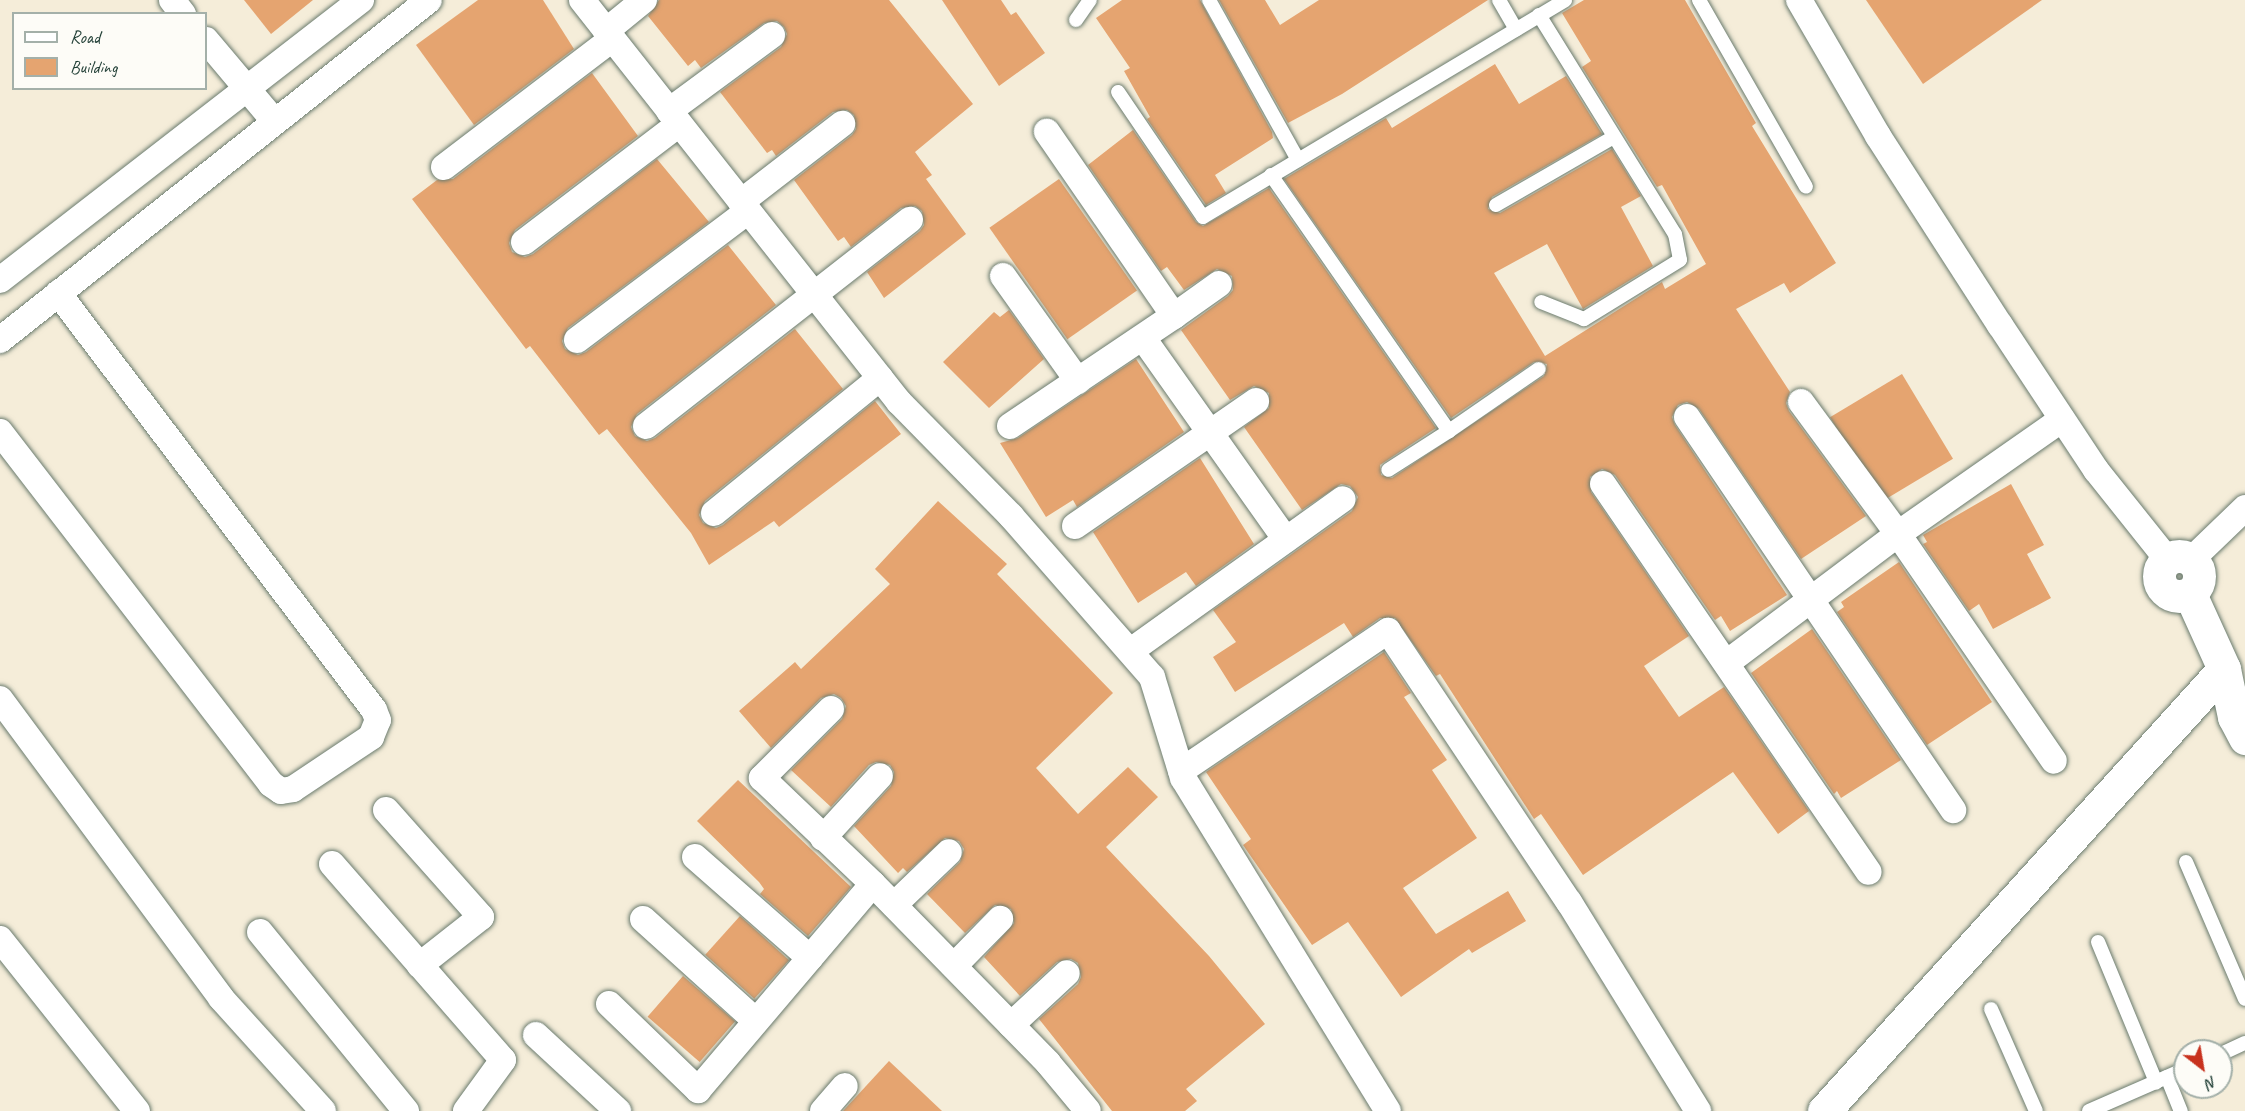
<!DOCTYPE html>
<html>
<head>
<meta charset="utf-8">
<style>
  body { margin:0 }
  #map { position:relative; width:2245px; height:1111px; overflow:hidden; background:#f5edd9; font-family:Caveat,sans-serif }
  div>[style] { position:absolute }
  .building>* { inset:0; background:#e5a470; transform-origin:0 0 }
  .roads { filter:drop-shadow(0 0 2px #6a7b6e) drop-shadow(0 0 2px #6a7b6e) }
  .lane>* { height:14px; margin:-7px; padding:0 7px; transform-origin:7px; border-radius:7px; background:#fff }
  .street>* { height:26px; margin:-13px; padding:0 13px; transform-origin:13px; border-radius:13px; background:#fff }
  .secondary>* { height:33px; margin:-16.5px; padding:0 16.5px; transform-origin:16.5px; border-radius:16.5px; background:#fff }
  .secondary>.ring { margin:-16.5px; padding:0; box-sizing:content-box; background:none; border:33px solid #fff; border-radius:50% }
  span { translate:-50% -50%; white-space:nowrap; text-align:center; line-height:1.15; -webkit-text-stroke:5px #fdfcf7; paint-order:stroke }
  .legend { position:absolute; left:12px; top:12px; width:195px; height:78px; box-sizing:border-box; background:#fdfcf7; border:2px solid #a4b0a9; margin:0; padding:8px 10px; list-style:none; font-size:18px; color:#1f3d34 }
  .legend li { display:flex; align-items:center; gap:12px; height:30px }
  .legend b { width:30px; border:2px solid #a4b0a9 }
  .north { position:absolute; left:2173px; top:1039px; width:60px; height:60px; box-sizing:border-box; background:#fdfcf7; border:2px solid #a4b0a9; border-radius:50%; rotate:149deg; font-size:16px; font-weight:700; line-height:24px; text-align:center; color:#1f3d34 }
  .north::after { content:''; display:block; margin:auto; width:21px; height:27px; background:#c8321e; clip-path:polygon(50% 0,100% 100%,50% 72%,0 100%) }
</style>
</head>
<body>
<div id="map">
  <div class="building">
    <i style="clip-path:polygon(244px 0,313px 0,271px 34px)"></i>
    <i style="clip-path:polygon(478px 0,543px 0,574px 49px,474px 125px,416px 45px)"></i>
    <i style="clip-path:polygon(659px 0,889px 0,973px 104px,915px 152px,932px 175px,926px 179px,966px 234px,884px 298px,867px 272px,920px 231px,924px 225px,922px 211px,915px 206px,901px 208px,851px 247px,844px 237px,838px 241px,794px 180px,852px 135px,856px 129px,854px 115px,847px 110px,833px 112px,776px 156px,772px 150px,767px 153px,720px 92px,781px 47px,787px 34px,784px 27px,777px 21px,764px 23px,701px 68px,695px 60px,688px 66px,648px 16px)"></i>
    <i style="clip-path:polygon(942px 0,1001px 0,1011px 15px,1016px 12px,1045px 53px,999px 86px)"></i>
    <i style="clip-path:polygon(1122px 0,1200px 0,1272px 132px,1273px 138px,1215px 175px,1226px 193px,1206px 205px,1147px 119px,1150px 117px,1124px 71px,1130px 68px,1096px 18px)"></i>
    <i style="clip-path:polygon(1219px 0,1265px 0,1280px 25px,1319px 0,1488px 0,1342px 94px,1288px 123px)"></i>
    <i style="clip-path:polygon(1584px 0,1685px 0,1756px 123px,1752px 126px,1836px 263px,1790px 293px,1784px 283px,1736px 309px,1790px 392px,1786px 403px,1789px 411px,1866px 516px,1801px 559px,1699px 409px,1687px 402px,1678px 405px,1672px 417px,1675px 425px,1787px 595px,1730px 631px,1721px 616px,1715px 620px,1615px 475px,1602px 469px,1590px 477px,1591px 492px,1689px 636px,1644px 666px,1679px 717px,1724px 687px,1809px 811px,1778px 834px,1733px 772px,1583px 875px,1541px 814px,1534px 819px,1440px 674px,1436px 676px,1395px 618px,1380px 618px,1353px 637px,1344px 623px,1235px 692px,1213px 657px,1236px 642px,1213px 610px,1352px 511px,1358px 497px,1350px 486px,1341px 484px,1302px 510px,1244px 427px,1269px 408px,1269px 393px,1254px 386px,1230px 400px,1181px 330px,1228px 296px,1233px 290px,1232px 276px,1217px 269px,1184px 290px,1167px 267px,1161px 271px,1088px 165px,1133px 130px,1196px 222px,1203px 226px,1269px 188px,1436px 428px,1380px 465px,1381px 475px,1392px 478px,1544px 376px,1547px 364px,1534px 362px,1451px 418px,1284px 179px,1386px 118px,1392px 128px,1495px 64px,1519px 104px,1566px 76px,1602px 134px,1492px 197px,1488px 209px,1500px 213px,1612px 149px,1641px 196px,1621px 207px,1653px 266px,1583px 309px,1547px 244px,1494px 273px,1545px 356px,1662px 282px,1665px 289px,1706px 264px,1662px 185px,1657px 187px,1582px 67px,1591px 61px,1562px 13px)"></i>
    <i style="clip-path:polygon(1866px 0,2042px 0,1923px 84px)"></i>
    <i style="clip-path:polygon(592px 73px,638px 136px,515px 230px,509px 243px,512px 252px,525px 257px,533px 254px,657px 159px,709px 222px,568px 328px,562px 341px,565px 349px,578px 355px,586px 352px,728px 245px,776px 305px,637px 414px,631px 427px,635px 436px,647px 441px,655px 438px,795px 329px,843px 389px,705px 501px,699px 515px,703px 523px,716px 528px,723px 525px,875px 401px,901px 434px,779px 527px,774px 521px,709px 565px,691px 533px,607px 429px,599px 435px,530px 346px,526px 349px,412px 199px,437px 180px,453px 179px)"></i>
    <i style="left:1059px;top:179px;width:136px;height:85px;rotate:55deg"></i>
    <i style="clip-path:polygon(1009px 310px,1044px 359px,989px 408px,943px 362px,994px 312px,1000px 317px)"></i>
    <i style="clip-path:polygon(1136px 359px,1184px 432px,1077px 507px,1073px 500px,1046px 517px,1000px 443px,1018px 438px)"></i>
    <i style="left:1902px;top:374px;width:99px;height:84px;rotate:59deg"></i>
    <i style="clip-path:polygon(1200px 458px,1254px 544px,1196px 586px,1186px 572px,1138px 603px,1093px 532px)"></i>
    <i style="clip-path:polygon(2011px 484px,2044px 545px,2027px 554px,2051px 598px,1993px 629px,1979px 604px,1969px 611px,1923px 544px,1927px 542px,1923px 535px)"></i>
    <i style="clip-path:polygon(938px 501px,1007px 564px,997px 574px,1113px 693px,1036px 768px,1078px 814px,1128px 767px,1158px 797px,1106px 847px,1209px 956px,1265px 1024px,1186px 1089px,1197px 1101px,1185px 1111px,1112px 1111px,1039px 1019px,1078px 984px,1081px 977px,1078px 963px,1071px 959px,1057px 962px,1020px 996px,984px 957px,1014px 923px,1011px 909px,995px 905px,965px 933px,927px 894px,960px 862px,964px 849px,959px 841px,945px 838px,907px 872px,903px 868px,898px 873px,854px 826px,891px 786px,894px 772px,890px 765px,876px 762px,869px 765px,831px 807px,791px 770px,842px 719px,846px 706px,841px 698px,834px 694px,821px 698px,771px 748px,739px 711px,795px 662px,801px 669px,890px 584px,875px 569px)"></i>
    <i style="clip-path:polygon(1899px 562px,1992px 702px,1927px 745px,1837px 612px,1844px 607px,1841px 602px)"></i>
    <i style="clip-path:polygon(1812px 629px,1901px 760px,1841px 798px,1837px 791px,1834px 794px,1751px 673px)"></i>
    <i style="clip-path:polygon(1384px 652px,1411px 693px,1404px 697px,1447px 760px,1432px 770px,1477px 838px,1403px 888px,1436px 934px,1508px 891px,1526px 921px,1472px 953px,1469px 949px,1401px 997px,1348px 922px,1312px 945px,1243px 845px,1251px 839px,1206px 772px)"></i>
    <i style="clip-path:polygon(738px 780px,851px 887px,808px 936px,760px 894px,764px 889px,759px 882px,697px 821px)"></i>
    <i style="left:740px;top:916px;width:66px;height:52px;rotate:42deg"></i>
    <i style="left:683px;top:976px;width:69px;height:54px;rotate:41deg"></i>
    <i style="clip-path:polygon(889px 1061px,942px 1111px,843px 1111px)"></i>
  </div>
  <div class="roads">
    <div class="lane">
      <i style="left:1209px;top:0;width:183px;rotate:60.9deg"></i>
      <i style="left:1499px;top:0;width:34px;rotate:60deg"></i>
      <i style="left:1699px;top:0;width:215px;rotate:60.2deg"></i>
      <i style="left:1539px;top:15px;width:258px;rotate:58.2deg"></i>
      <i style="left:1675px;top:234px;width:26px;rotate:79deg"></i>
      <i style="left:1680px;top:260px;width:113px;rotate:148.4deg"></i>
      <i style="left:1584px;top:319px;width:46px;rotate:-158.4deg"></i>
      <i style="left:1076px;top:20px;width:24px;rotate:-55deg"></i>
      <i style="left:1118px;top:92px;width:151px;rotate:55.8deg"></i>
      <i style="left:1203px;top:217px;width:422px;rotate:-30.9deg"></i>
      <i style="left:1271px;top:175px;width:312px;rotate:55.2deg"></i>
      <i style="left:1449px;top:431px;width:72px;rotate:147.4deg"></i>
      <i style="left:1496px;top:205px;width:136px;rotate:-30deg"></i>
      <i style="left:1449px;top:431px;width:109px;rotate:-34.6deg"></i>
      <i style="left:2186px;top:862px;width:149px;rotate:66.7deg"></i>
      <i style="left:2098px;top:942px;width:152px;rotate:67.5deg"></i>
      <i style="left:1991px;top:1009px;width:111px;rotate:66.2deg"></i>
      <i style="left:2221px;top:1054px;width:26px;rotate:-25deg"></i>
      <i style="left:2167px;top:1077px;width:37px;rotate:68deg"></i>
      <i style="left:2089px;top:1111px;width:105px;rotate:-23.6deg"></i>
    </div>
    <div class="street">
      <i style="left:172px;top:0;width:18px;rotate:52deg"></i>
      <i style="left:582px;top:0;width:512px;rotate:51.74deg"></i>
      <i style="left:899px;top:402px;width:160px;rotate:45.5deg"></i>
      <i style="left:1011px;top:516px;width:214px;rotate:48.8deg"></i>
      <i style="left:1152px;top:677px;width:106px;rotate:72.9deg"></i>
      <i style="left:1183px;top:778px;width:391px;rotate:58.4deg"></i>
      <i style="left:1799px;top:0;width:157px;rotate:59.8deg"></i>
      <i style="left:1878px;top:136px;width:225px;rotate:57.2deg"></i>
      <i style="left:2000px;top:325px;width:174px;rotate:56.5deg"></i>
      <i style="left:2096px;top:470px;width:114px;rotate:51.4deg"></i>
      <i style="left:606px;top:31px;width:49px;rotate:-39.2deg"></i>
      <i style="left:206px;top:40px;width:107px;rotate:49.9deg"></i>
      <i style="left:669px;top:111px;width:128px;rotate:-36.4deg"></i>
      <i style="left:444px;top:167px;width:211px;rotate:-37.3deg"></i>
      <i style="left:741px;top:202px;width:128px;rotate:-37.7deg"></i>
      <i style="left:524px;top:242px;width:195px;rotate:-37.3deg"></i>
      <i style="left:1003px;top:276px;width:129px;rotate:54.5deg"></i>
      <i style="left:0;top:280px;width:457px;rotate:-37.8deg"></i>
      <i style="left:1174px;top:316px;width:55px;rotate:-35.4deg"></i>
      <i style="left:1143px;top:338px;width:247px;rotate:54.7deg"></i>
      <i style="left:0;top:340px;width:547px;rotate:-38.4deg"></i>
      <i style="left:577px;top:340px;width:214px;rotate:-37deg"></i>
      <i style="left:1801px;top:402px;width:164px;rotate:53.7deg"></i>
      <i style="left:1898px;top:534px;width:275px;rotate:55.5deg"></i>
      <i style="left:1687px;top:417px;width:475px;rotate:55.9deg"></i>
      <i style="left:646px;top:426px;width:335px;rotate:-38deg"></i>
      <i style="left:1010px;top:426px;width:197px;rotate:-33.9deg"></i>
      <i style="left:1174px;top:316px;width:224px;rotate:-124.6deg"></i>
      <i style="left:0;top:432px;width:444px;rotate:52.4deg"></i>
      <i style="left:271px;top:784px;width:12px;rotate:35deg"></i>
      <i style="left:281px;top:791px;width:12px;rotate:-9deg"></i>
      <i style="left:293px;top:789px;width:94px;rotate:-33.7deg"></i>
      <i style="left:371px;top:737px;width:18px;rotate:-68deg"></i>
      <i style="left:378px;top:720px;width:11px;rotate:-112deg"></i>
      <i style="left:374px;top:710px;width:523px;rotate:-127.15deg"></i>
      <i style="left:1603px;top:484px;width:470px;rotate:55.6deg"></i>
      <i style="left:714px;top:513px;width:214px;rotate:-39.1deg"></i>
      <i style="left:1075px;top:526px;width:220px;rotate:-34.6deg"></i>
      <i style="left:2191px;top:560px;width:75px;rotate:-43.9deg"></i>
      <i style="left:1132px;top:650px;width:259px;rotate:-35.6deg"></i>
      <i style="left:1728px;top:662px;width:213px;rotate:-37deg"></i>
      <i style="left:1898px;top:534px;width:200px;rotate:-35deg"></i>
      <i style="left:0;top:699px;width:372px;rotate:53.5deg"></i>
      <i style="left:221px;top:998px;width:152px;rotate:47.9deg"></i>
      <i style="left:831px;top:709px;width:98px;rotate:135deg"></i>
      <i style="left:762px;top:778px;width:153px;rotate:43.7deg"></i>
      <i style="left:1181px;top:771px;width:250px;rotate:-34.1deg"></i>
      <i style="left:1388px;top:631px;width:326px;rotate:56.3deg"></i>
      <i style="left:1569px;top:902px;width:246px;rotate:58.3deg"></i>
      <i style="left:386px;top:810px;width:143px;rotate:48.4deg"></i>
      <i style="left:481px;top:917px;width:78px;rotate:141.8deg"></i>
      <i style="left:823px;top:838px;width:84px;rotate:-47.4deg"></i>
      <i style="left:695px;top:857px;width:153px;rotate:41.3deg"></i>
      <i style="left:332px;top:864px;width:260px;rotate:48.9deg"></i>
      <i style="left:503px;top:1060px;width:63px;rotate:126deg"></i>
      <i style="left:894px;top:905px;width:76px;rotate:-43.9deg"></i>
      <i style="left:643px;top:919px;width:152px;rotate:42.1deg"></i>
      <i style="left:260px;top:932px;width:231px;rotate:50.8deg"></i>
      <i style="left:0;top:939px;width:220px;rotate:51.5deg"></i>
      <i style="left:954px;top:966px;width:66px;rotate:-45.6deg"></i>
      <i style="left:609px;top:1004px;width:124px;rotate:44deg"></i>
      <i style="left:698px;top:1090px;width:270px;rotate:-49.7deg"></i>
      <i style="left:873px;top:884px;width:250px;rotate:45.6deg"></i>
      <i style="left:1048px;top:1063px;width:62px;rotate:50.2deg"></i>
      <i style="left:1011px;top:1025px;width:76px;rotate:-42.9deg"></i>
      <i style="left:536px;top:1035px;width:112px;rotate:42.8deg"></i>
      <i style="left:823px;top:1111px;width:33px;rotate:-49deg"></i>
    </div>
    <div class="secondary">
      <i class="ring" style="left:2159px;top:556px;width:7px;height:7px"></i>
      <i style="left:2190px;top:594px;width:82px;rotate:65.6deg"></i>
      <i style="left:2224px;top:669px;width:49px;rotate:78.2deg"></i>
      <i style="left:2234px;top:717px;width:24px;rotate:62deg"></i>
      <i style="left:1824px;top:1111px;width:596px;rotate:-47.86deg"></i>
    </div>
  </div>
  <ul class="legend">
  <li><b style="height:8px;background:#fff"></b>Road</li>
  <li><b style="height:16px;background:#e5a470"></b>Building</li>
  </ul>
  <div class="north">N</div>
</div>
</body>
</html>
